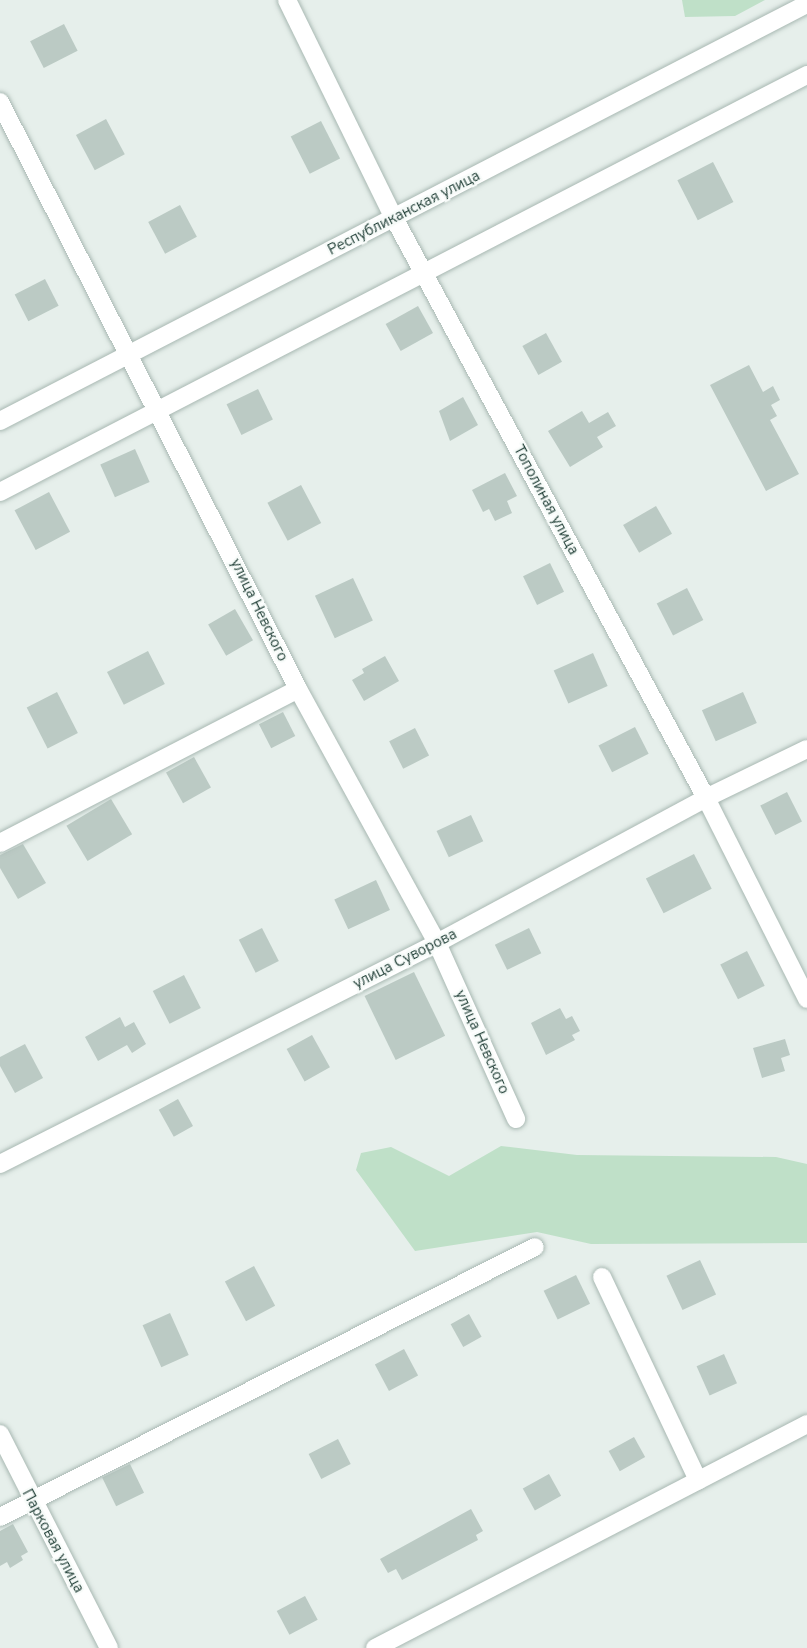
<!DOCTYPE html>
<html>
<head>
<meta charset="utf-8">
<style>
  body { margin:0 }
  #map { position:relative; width:807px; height:1648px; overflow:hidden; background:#e6efeb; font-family:"Nunito Sans",sans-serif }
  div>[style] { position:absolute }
  .green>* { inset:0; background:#bfe0c8 }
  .building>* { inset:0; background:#bbcac4; transform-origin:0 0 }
  .roads { filter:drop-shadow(0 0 2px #a8b8b2) drop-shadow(0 0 2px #a8b8b2) }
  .street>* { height:18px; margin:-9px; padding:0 9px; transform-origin:9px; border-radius:9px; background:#fff }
  .secondary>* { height:18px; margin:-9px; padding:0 9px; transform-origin:9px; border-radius:9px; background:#fff }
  span { translate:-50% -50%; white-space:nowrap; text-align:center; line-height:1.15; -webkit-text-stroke:4.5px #f7fbf9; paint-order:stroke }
  .street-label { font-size:15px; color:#24423a }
</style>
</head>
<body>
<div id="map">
  <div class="green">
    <i style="clip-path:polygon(682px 0,765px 0,735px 16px,685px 17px)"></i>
    <i style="clip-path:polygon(501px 1146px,577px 1155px,776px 1157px,807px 1164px,807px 1243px,591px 1244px,537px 1232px,415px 1251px,356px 1170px,361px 1153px,391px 1147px,449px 1176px)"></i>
  </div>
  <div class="building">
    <i style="left:64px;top:24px;width:30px;height:38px;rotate:63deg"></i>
    <i style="left:106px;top:119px;width:40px;height:34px;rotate:62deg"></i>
    <i style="left:321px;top:121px;width:42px;height:34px;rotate:63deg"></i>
    <i style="left:713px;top:162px;width:45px;height:40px;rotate:63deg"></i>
    <i style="left:180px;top:205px;width:36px;height:36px;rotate:62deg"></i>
    <i style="left:45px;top:279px;width:30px;height:34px;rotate:63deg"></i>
    <i style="left:418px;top:306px;width:31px;height:37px;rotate:61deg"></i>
    <i style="left:546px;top:333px;width:33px;height:27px;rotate:61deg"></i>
    <i style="clip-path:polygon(749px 365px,763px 392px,773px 386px,780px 400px,771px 405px,777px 416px,770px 420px,799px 474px,766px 491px,710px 385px)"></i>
    <i style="left:258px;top:389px;width:34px;height:35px;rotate:64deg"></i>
    <i style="clip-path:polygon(463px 397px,478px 425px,450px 441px,439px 411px)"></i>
    <i style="clip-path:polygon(582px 411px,589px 423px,608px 412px,616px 426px,597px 437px,603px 447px,570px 467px,548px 431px)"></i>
    <i style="left:135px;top:449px;width:36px;height:38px;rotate:66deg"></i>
    <i style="clip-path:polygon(505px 473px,517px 496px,507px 501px,512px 513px,495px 521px,489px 509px,483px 512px,472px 490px)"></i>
    <i style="left:301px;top:485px;width:43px;height:38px;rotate:62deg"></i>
    <i style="left:49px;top:492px;width:45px;height:39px;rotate:62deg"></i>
    <i style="left:656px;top:506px;width:32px;height:38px;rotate:60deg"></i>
    <i style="left:550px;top:563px;width:32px;height:30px;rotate:64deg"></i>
    <i style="left:353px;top:578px;width:47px;height:42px;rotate:65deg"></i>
    <i style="left:687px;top:588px;width:36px;height:34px;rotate:63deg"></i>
    <i style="left:235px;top:609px;width:36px;height:31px;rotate:60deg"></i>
    <i style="left:148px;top:651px;width:37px;height:46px;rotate:63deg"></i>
    <i style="left:593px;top:653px;width:36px;height:43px;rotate:66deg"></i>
    <i style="clip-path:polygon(385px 656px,399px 681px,364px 701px,352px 680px,364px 673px,362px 669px)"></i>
    <i style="left:57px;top:692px;width:46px;height:34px;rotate:63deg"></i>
    <i style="left:743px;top:692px;width:34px;height:45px;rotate:66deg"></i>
    <i style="left:283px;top:712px;width:27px;height:27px;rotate:63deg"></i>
    <i style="left:635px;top:727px;width:30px;height:41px;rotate:63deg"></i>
    <i style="left:415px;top:728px;width:31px;height:29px;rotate:63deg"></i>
    <i style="left:194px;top:757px;width:35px;height:32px;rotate:61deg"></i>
    <i style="left:787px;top:792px;width:33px;height:30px;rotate:63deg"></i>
    <i style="left:111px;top:799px;width:41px;height:52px;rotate:59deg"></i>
    <i style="left:471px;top:815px;width:29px;height:38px;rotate:65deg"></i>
    <i style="clip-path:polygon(23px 844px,46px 883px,18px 899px,0 868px,0 855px)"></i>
    <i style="left:694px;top:854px;width:39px;height:54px;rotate:63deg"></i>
    <i style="left:376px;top:880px;width:33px;height:46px;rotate:65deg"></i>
    <i style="left:262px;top:928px;width:37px;height:26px;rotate:63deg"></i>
    <i style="left:529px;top:928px;width:28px;height:38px;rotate:64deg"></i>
    <i style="left:747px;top:951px;width:39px;height:30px;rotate:63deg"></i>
    <i style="left:414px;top:972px;width:71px;height:55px;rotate:64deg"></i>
    <i style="left:184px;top:975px;width:37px;height:35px;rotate:63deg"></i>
    <i style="clip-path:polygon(560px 1008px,566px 1019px,572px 1016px,580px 1031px,572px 1035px,575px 1040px,546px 1055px,531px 1023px)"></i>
    <i style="clip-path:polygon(120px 1017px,125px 1027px,134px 1022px,146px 1044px,132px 1053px,127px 1045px,98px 1061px,85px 1037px)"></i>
    <i style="left:312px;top:1035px;width:37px;height:29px;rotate:61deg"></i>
    <i style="clip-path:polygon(785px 1039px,790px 1055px,781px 1058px,785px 1071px,762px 1078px,753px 1048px)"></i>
    <i style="clip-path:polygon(25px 1044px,43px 1078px,15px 1093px,0 1066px,0 1057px)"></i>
    <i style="left:178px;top:1099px;width:31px;height:22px;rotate:61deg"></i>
    <i style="left:700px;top:1260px;width:38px;height:37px;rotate:65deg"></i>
    <i style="left:254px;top:1266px;width:45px;height:33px;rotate:62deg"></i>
    <i style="left:576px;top:1275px;width:32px;height:36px;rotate:64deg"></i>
    <i style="left:170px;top:1313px;width:46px;height:30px;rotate:66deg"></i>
    <i style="left:469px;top:1314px;width:26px;height:21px;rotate:61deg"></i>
    <i style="left:404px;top:1349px;width:30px;height:33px;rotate:62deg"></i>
    <i style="left:724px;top:1354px;width:32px;height:30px;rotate:66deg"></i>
    <i style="left:634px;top:1437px;width:23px;height:29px;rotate:61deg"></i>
    <i style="left:338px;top:1439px;width:28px;height:33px;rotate:63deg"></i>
    <i style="left:130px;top:1464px;width:32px;height:31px;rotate:64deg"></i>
    <i style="left:549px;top:1474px;width:25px;height:30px;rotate:61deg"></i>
    <i style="clip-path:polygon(471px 1509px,483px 1531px,476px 1535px,478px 1540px,402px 1580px,396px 1569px,388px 1573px,380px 1559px)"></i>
    <i style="clip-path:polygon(13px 1524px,28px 1552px,21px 1556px,23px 1560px,10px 1568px,7px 1562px,0 1566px,0 1531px)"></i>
    <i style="left:305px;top:1596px;width:27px;height:32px;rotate:62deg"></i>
  </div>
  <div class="roads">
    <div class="street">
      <i style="left:287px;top:0;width:243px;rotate:63.9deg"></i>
      <i style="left:394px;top:218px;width:659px;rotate:61.72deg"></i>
      <i style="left:706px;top:798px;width:225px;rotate:63.3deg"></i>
      <i style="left:0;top:102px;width:658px;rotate:63.08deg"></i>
      <i style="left:298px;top:689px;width:290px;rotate:61.3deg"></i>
      <i style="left:437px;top:943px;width:193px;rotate:65.8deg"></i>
      <i style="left:0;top:843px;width:335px;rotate:-27.3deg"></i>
      <i style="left:0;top:1164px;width:490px;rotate:-26.8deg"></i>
      <i style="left:437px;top:943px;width:306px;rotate:-28.3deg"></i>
      <i style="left:706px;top:798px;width:112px;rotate:-25.9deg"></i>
      <i style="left:602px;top:1277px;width:225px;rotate:64.7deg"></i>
      <i style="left:0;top:1434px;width:240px;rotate:63deg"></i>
      <i style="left:0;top:1517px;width:599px;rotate:-26.78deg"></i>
      <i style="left:375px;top:1648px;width:487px;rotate:-27.4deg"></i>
    </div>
    <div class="secondary">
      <i style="left:0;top:421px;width:908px;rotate:-27.33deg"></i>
      <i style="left:0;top:492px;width:908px;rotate:-27.33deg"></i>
    </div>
  </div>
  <div class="street-label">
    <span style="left:404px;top:213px;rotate:-27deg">Республиканская улица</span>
    <span style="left:546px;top:500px;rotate:62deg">Тополиная улица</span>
    <span style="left:259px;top:610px;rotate:64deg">улица Невского</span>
    <span style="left:405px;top:959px;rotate:-27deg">улица Суворова</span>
    <span style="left:482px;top:1042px;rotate:66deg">улица Невского</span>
    <span style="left:53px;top:1541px;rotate:62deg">Парковая улица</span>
  </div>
</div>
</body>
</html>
